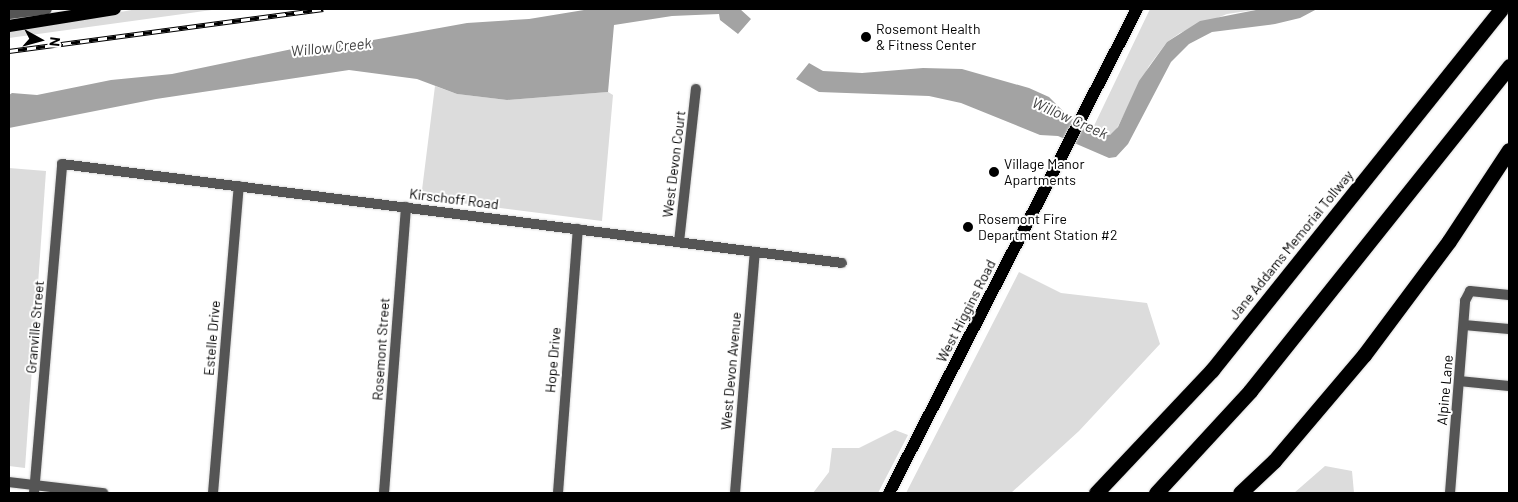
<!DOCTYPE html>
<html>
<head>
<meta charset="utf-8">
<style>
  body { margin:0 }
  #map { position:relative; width:1518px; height:502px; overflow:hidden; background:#fff; font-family:Barlow,sans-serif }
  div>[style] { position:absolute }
  .green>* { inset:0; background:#dcdcdc }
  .water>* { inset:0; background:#a3a3a3 }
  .roads { filter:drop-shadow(0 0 1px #dbdbdb) drop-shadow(0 0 1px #dbdbdb) }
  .minor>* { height:10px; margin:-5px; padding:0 5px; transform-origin:5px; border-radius:5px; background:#555 }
  .primary>* { height:12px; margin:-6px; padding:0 6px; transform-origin:6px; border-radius:6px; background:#000 }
  .motorway>* { height:15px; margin:-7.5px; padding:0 7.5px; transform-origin:7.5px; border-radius:7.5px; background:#000 }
  .rail>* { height:5px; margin-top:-2.5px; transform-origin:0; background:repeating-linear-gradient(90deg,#fff 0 9px,#000 0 18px); box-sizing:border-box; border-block:1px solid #000 }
  .dots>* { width:14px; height:14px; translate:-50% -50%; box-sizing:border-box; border:2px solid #fff; border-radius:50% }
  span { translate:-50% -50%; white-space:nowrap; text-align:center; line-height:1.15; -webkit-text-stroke:4px #fff; paint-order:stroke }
  .poi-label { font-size:14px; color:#000 }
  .left { translate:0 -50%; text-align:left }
  .street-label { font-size:14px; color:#000 }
  .water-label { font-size:15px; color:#444; font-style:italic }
  .frame { position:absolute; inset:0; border:10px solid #000; pointer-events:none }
  .north { position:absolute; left:15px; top:15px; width:50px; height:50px; -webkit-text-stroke:4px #fff; paint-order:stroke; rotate:97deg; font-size:14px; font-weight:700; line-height:20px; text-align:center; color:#000 }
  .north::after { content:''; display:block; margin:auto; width:18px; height:22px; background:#000; clip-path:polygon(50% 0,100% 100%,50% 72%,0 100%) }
</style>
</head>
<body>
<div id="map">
  <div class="green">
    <i style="clip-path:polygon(137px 9px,219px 9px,9px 38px,9px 32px)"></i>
    <i style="clip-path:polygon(1150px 9px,1261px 9px,1227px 14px,1180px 33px,1167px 42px,1149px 66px,1115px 132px,1110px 135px,1095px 132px,1092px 130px)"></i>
    <i style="clip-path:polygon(435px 86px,457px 94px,507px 100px,608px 92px,613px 95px,602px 221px,421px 198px)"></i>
    <i style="clip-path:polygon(9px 168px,46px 171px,25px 468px,9px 466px)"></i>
    <i style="clip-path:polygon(1019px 272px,1061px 293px,1147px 303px,1160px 344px,1079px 431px,1011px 493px,906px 493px)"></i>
    <i style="clip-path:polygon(895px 430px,908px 435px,878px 493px,813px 493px,829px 472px,832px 448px,859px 448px)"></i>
    <i style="clip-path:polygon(1325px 466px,1352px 471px,1354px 493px,1294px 493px)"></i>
  </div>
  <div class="water">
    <i style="clip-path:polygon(590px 9px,740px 9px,751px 19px,738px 34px,720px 20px,719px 14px,672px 16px,614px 25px,608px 92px,507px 100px,457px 94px,417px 79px,349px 70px,156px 99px,9px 128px,9px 95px,12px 93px,37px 95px,111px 80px,172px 74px,297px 48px,362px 42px,467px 23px,529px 19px)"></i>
    <i style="clip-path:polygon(1261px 9px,1317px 9px,1300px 18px,1275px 24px,1212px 32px,1189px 44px,1171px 62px,1128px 144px,1116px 157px,1109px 158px,1058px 136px,1040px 135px,961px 103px,929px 96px,819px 92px,796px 79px,809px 63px,823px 71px,862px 73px,923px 68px,962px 69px,1029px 88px,1049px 97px,1068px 116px,1095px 132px,1110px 135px,1118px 127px,1139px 81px,1167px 42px,1200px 21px)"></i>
  </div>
  <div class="roads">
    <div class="minor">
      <i style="left:9px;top:14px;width:38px;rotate:-7deg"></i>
      <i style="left:679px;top:242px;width:154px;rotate:-83.7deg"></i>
      <i style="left:1464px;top:325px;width:45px;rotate:5.1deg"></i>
      <i style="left:1459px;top:381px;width:50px;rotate:5.7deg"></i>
      <i style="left:9px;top:482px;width:95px;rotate:6.7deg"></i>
      <i style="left:34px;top:493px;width:330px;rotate:-85.1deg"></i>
      <i style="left:62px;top:164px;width:786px;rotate:7.23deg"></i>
      <i style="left:213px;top:493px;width:308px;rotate:-85.2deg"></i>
      <i style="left:384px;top:493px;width:287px;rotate:-85.6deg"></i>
      <i style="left:558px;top:493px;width:265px;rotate:-85.7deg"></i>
      <i style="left:735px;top:493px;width:242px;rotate:-85.3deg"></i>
      <i style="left:1450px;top:493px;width:193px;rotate:-85.5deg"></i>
      <i style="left:1465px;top:301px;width:11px;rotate:-63deg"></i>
      <i style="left:1470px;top:291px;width:39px;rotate:6deg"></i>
    </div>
    <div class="primary">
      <i style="left:9px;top:26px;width:107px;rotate:-9.1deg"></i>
      <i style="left:889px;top:493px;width:544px;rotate:-62.87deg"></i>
    </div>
    <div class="motorway">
      <i style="left:1096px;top:493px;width:169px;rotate:-46.7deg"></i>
      <i style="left:1212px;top:370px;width:462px;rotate:-51.3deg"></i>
      <i style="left:1156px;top:493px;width:139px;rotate:-47.3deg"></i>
      <i style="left:1250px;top:391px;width:416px;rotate:-51.4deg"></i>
      <i style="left:1240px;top:493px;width:47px;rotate:-43.3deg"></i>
      <i style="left:1274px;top:461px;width:139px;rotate:-49.7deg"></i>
      <i style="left:1364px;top:355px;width:142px;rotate:-53.3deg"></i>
      <i style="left:1449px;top:241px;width:109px;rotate:-56.6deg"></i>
    </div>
  </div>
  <div class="rail">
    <i style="left:9px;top:51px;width:317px;rotate:-7.6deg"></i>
  </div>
  <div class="dots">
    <i style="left:866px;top:37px;background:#000"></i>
    <i style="left:994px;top:172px;background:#000"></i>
    <i style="left:968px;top:227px;background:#000"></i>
  </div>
  <div class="poi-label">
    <span class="left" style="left:876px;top:37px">Rosemont Health<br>&amp; Fitness Center</span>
    <span class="left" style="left:1004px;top:172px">Village Manor<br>Apartments</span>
    <span class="left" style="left:978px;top:227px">Rosemont Fire<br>Department Station #2</span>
  </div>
  <div class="street-label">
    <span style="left:674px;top:164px;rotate:-83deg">West Devon Court</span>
    <span style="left:454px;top:199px;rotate:7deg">Kirschoff Road</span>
    <span style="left:1291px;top:245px;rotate:-51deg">Jane Addams Memorial Tollway</span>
    <span style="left:966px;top:311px;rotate:-63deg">West Higgins Road</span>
    <span style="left:35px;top:327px;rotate:-85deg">Granville Street</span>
    <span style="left:212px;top:338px;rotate:-85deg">Estelle Drive</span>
    <span style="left:381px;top:349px;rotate:-86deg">Rosemont Street</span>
    <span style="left:553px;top:360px;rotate:-85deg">Hope Drive</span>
    <span style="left:731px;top:371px;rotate:-85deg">West Devon Avenue</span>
    <span style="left:1445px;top:390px;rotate:-85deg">Alpine Lane</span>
  </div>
  <div class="water-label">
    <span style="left:331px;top:47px;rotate:-6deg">Willow Creek</span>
    <span style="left:1070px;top:118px;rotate:24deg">Willow Creek</span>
  </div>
  <div class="frame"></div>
  <div class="north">N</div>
</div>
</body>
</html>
